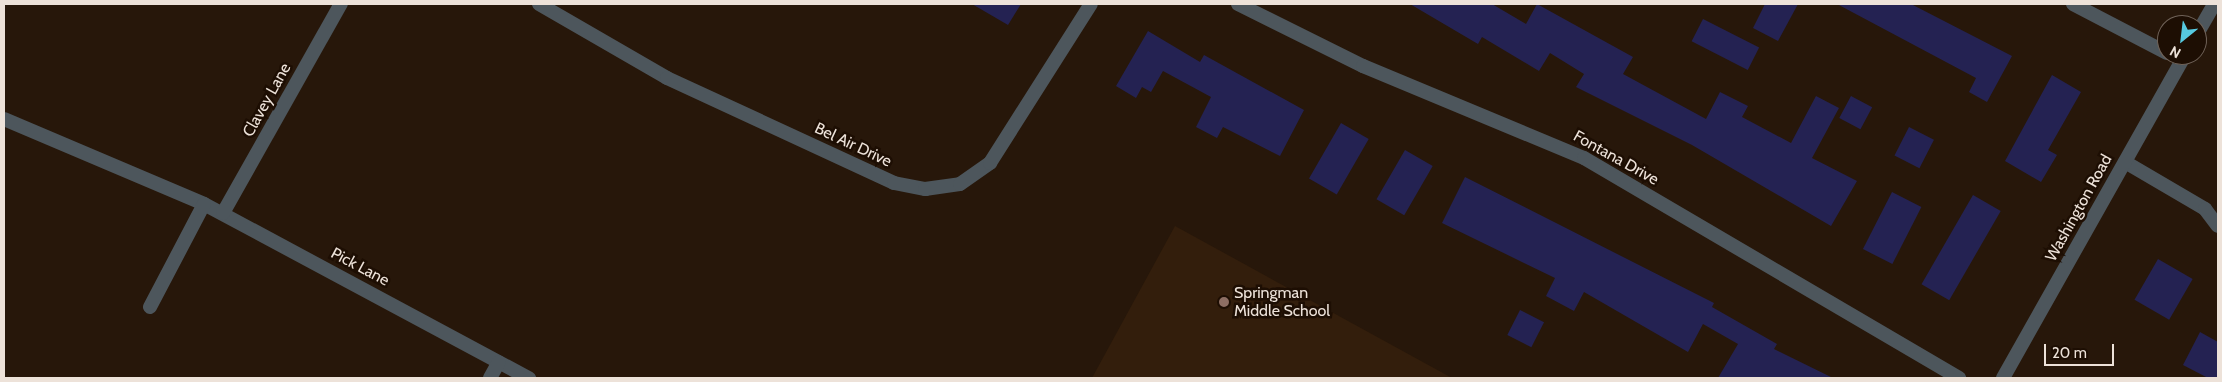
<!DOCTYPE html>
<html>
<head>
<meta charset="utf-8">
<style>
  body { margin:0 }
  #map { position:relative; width:2222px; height:382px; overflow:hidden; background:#27170a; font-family:Cabin,sans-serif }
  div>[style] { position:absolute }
  .built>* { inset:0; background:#331e0c }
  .building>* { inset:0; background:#242252; transform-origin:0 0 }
  .minor>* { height:14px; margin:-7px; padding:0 7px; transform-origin:7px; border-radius:7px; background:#4d565c }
  .dots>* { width:14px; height:14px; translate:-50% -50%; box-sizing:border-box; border:2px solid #1d0e03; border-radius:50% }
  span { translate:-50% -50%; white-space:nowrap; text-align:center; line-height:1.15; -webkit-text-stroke:5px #1d0e03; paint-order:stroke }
  .street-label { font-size:16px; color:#ede2d9 }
  .poi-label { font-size:16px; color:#ede2d9 }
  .left { translate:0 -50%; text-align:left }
  .frame { position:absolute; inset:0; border:5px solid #ede2d9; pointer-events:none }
  .north { position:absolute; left:2157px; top:15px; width:50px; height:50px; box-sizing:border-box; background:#1d0e03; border:1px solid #706359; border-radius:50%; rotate:209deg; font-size:14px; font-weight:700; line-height:20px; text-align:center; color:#ede2d9 }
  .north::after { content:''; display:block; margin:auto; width:18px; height:22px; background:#56c9e0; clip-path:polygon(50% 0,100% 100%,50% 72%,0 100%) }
  .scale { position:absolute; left:2044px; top:344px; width:70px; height:22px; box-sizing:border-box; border:2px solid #ede2d9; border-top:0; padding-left:6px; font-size:15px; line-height:18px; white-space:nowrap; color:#ede2d9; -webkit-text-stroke:4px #1d0e03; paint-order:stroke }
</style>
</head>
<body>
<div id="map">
  <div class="built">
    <i style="clip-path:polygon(1175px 226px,1452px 378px,1092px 378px)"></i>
  </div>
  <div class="building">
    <i style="clip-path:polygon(972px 4px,1021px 4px,1008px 25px)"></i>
    <i style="clip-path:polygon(1410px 4px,1492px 4px,1526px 24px,1537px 4px,1633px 57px,1623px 74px,1706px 119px,1720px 92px,1748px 106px,1742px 117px,1791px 143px,1816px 96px,1839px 108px,1812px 158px,1857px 181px,1831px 226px,1692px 145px,1576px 87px,1584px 74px,1550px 53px,1539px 71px,1482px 37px,1478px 44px)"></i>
    <i style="clip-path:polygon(1765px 4px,1798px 4px,1778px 41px,1753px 28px)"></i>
    <i style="clip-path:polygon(1837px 4px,1911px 4px,2012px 56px,1987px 102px,1969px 92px,1976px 78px)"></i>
    <i style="left:1703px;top:19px;width:63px;height:25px;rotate:27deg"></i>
    <i style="clip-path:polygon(1148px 31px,1200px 62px,1204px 55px,1304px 110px,1280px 156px,1223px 127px,1217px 138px,1196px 127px,1211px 97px,1163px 71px,1151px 92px,1142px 87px,1136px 98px,1116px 86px)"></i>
    <i style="clip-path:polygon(2052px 75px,2081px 92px,2048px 150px,2057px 155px,2041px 182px,2005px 161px)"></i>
    <i style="left:1851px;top:96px;width:24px;height:25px;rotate:28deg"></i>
    <i style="left:1341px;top:123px;width:32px;height:64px;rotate:30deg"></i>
    <i style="left:1909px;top:127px;width:28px;height:32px;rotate:27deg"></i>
    <i style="left:1405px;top:150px;width:32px;height:57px;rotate:30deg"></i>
    <i style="clip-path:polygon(1465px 177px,1714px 303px,1712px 307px,1777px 344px,1774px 349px,1833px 378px,1718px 378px,1738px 344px,1703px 324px,1688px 352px,1584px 292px,1574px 311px,1546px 296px,1555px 278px,1442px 223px)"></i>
    <i style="left:1892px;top:192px;width:33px;height:64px;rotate:27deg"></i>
    <i style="left:1973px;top:195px;width:32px;height:103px;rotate:30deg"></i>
    <i style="left:2158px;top:259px;width:40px;height:47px;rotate:30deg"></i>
    <i style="left:1520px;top:310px;width:27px;height:28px;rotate:27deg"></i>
    <i style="clip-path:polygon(2200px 332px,2218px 342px,2218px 378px,2208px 378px,2183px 365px)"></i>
  </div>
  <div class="minor">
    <i style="left:539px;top:4px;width:148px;rotate:30deg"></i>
    <i style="left:667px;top:78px;width:250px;rotate:24.8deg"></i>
    <i style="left:894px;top:183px;width:32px;rotate:11deg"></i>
    <i style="left:925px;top:189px;width:35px;rotate:-8deg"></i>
    <i style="left:960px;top:184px;width:37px;rotate:-35deg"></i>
    <i style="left:990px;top:163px;width:188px;rotate:-57.6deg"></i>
    <i style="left:1238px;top:4px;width:140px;rotate:26.4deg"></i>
    <i style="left:1363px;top:66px;width:239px;rotate:22.6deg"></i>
    <i style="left:1584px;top:158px;width:435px;rotate:30.4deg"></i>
    <i style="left:2073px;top:4px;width:106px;rotate:27.5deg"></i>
    <i style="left:2197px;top:34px;width:34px;rotate:-60deg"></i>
    <i style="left:4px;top:119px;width:217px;rotate:23deg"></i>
    <i style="left:204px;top:204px;width:369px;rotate:28.2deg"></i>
    <i style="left:2125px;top:162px;width:93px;rotate:30.4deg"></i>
    <i style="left:2205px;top:209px;width:21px;rotate:53deg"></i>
    <i style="left:223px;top:213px;width:240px;rotate:-60.6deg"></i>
    <i style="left:150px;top:307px;width:116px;rotate:-62.3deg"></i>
    <i style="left:490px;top:378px;width:18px;rotate:-61deg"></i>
    <i style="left:2003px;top:378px;width:371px;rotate:-60.6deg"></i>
  </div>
  <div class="dots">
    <i style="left:1224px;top:302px;background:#8d6e63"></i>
  </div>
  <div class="street-label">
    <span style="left:267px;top:100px;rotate:-61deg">Clavey Lane</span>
    <span style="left:853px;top:145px;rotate:25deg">Bel Air Drive</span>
    <span style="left:1616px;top:158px;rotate:29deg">Fontana Drive</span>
    <span style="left:2079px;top:208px;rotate:-61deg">Washington Road</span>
    <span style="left:360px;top:267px;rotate:28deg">Pick Lane</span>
  </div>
  <div class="poi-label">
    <span class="left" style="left:1234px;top:302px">Springman<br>Middle School</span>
  </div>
  <div class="frame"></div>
  <div class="north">N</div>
  <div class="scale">20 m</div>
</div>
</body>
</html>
